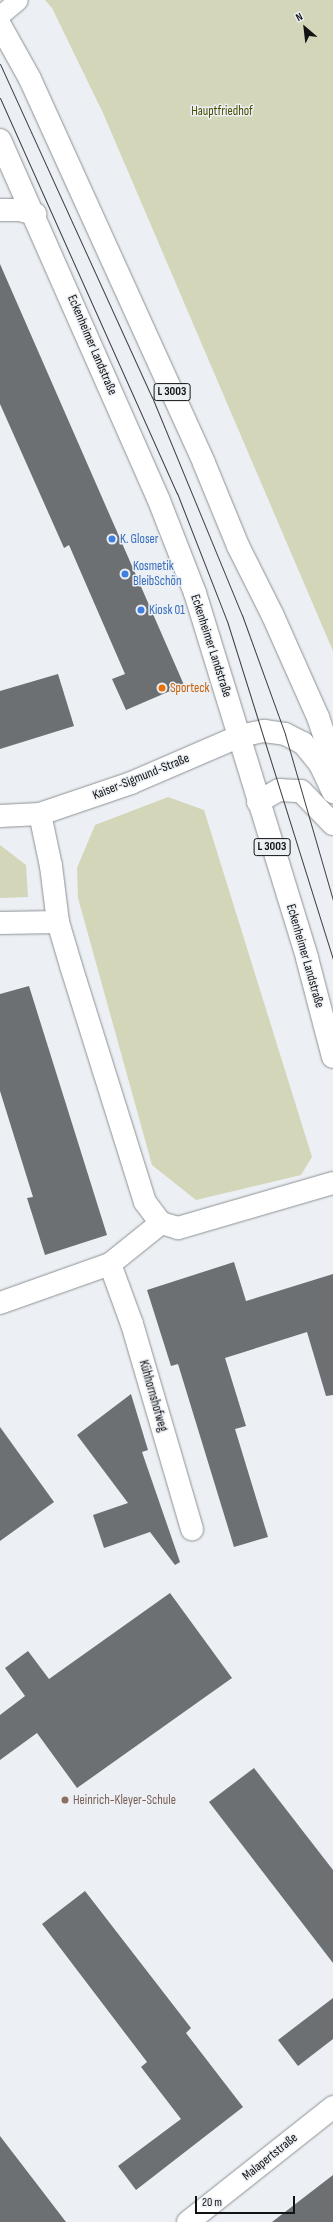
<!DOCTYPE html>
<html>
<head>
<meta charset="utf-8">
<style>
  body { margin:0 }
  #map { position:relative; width:333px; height:2222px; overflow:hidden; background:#ecf0f4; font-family:"Sofia Sans Condensed",sans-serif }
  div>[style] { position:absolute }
  .green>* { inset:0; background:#d3d6b9 }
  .building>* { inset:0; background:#6c7073 }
  .roads { filter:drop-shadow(0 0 1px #8d9194) drop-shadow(0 0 1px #8d9194) }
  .lane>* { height:19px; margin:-9.5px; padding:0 9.5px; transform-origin:9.5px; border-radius:9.5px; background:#fff }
  .street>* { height:22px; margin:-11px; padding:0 11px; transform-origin:11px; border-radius:11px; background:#fff }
  .primary>* { height:22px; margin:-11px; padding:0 11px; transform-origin:11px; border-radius:11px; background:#fff }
  .tram>* { height:1px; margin:-0.5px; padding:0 0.5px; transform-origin:0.5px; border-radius:0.5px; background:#3d3f41 }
  .dots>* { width:11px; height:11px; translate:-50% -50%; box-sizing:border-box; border:2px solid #ecf0f4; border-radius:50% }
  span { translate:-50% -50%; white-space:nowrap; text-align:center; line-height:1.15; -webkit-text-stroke:3px #ecf0f4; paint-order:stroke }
  .shield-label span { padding:1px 3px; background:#ecf0f4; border:1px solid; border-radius:3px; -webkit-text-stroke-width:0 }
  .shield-label { font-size:12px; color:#101213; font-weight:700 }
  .park-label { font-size:13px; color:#4a4d00 }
  .street-label { font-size:13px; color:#101213 }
  .shop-label { font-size:13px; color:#366cbe }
  .left { translate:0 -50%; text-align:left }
  .food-label { font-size:13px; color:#c56008 }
  .education-label { font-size:13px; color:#785e54 }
  .north { position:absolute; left:285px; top:8px; width:40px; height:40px; -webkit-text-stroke:3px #ecf0f4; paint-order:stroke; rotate:332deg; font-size:11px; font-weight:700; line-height:16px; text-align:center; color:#101213 }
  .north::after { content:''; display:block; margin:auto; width:14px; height:18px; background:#101213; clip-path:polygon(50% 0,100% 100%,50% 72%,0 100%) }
  .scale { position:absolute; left:195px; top:2196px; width:100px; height:18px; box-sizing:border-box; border:2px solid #101213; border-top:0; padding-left:5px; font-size:12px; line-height:14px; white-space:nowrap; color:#101213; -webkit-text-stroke:3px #ecf0f4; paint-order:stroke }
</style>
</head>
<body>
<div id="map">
  <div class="green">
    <i style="clip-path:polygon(45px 0,333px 0,333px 651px,103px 113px,52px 8px)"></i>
    <i style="clip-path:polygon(168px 797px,204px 810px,312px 1157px,301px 1175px,196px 1200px,152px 1165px,78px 898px,77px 868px,95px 825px)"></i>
    <i style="clip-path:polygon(0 845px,26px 865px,28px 897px,0 898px)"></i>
  </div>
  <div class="building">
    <i style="clip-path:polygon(0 264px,184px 685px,126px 710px,112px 679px,125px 674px,69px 545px,64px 548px,0 404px)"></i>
    <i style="clip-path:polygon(58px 674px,74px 726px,0 749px,0 691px)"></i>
    <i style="clip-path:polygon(29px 986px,107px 1235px,45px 1255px,27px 1198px,33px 1197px,0 1091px,0 994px)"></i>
    <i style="clip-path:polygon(234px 1262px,246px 1301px,333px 1274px,333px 1395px,326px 1396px,307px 1332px,225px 1358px,246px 1426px,235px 1429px,268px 1537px,234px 1547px,178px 1364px,171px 1366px,147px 1290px)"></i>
    <i style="clip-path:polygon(131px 1394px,148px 1450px,142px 1452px,180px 1562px,175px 1565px,150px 1532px,104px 1548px,93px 1515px,128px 1503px,77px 1435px)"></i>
    <i style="clip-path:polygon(0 1427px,54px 1502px,0 1541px)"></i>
    <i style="clip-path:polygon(170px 1593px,232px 1678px,77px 1788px,37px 1733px,0 1760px,0 1715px,25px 1696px,5px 1668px,28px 1651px,49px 1679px)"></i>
    <i style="clip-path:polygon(254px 1768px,333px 1870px,333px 1963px,209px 1802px)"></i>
    <i style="clip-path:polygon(85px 1891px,191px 2028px,186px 2033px,243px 2107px,136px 2190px,118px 2166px,181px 2119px,141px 2067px,147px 2062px,42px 1924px)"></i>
    <i style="clip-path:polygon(333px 1998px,333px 2039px,298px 2066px,278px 2040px)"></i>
    <i style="clip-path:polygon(0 2136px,66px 2222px,0 2222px)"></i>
    <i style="clip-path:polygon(333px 2175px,333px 2222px,272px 2222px)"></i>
  </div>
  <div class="roads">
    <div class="lane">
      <i style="left:0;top:15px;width:23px;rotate:-40deg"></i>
    </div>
    <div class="street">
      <i style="left:0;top:210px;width:20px"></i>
      <i style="left:20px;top:210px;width:16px;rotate:15deg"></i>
      <i style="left:258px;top:802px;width:24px;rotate:-30deg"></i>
      <i style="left:279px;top:790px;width:22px;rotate:3deg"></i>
      <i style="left:301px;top:791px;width:46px;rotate:45.9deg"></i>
      <i style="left:40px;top:814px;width:53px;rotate:78.1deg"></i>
      <i style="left:51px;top:866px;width:56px;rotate:82.9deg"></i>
      <i style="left:58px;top:922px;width:46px;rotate:73.5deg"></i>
      <i style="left:71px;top:966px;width:247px;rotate:72.6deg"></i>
      <i style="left:145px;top:1202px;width:26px;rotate:53deg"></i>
      <i style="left:161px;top:1223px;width:18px;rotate:16deg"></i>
      <i style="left:178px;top:1228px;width:161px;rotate:-16.2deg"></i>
      <i style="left:0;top:816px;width:40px;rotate:-2.9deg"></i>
      <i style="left:40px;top:814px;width:96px;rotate:-18.8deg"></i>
      <i style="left:131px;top:783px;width:119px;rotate:-23.3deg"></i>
      <i style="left:240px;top:736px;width:25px;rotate:-12deg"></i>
      <i style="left:264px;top:731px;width:21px;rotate:8deg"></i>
      <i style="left:285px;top:734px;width:20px;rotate:27deg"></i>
      <i style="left:303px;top:743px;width:27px;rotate:51deg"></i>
      <i style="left:320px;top:764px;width:31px;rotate:65deg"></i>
      <i style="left:0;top:923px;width:58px;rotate:-1deg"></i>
      <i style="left:110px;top:1264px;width:64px;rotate:69.9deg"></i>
      <i style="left:132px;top:1324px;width:214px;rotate:73.7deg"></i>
      <i style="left:0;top:1303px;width:117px;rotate:-19.5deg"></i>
      <i style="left:110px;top:1264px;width:65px;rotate:-38.8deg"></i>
      <i style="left:188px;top:2222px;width:185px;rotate:-38.4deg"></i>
    </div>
    <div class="primary">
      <i style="left:0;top:25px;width:62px;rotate:60.9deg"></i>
      <i style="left:30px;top:79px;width:422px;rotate:65.6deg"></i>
      <i style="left:204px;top:463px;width:90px;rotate:67.7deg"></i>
      <i style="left:238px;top:546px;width:78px;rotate:63.4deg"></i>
      <i style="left:273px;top:616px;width:111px;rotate:66deg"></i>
      <i style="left:318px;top:717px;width:47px;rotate:71.6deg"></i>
      <i style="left:0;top:140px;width:391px;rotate:66.2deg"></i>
      <i style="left:158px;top:498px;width:102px;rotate:68.7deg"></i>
      <i style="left:195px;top:593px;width:382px;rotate:72.9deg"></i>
      <i style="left:307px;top:958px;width:102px;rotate:75.3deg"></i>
    </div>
  </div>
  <div class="tram">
    <i style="left:0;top:64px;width:366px;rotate:65.5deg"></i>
    <i style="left:152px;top:397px;width:236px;rotate:67.6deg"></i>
    <i style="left:242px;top:615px;width:127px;rotate:70.1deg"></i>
    <i style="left:285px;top:734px;width:173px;rotate:73.9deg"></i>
    <i style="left:0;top:98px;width:433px;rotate:65.9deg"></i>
    <i style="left:177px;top:493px;width:137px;rotate:68.7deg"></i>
    <i style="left:227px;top:621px;width:354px;rotate:72.6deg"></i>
  </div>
  <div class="dots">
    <i style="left:112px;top:539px;background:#3f7fe0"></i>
    <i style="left:125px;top:574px;background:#3f7fe0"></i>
    <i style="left:141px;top:610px;background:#3f7fe0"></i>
    <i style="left:162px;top:688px;background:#e8710a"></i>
    <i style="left:65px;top:1800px;background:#8d6e63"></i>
  </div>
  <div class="shield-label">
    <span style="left:172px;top:392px">L 3003</span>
    <span style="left:272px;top:847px">L 3003</span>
  </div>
  <div class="park-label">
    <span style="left:222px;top:111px">Hauptfriedhof</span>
  </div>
  <div class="street-label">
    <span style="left:92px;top:345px;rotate:67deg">Eckenheimer Landstraße</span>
    <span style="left:211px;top:646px;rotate:72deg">Eckenheimer Landstraße</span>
    <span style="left:141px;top:777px;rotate:-22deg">Kaiser-Sigmund-Straße</span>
    <span style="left:305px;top:956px;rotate:74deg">Eckenheimer Landstraße</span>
    <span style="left:153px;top:1396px;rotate:74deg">Kühhornshofweg</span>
    <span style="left:270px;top:2157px;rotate:-39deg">Malapertstraße</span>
  </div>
  <div class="shop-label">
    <span class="left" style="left:120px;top:539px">K. Gloser</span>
    <span class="left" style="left:133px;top:574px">Kosmetik<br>BleibSchön</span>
    <span class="left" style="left:149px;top:610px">Kiosk 01</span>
  </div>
  <div class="food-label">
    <span class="left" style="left:170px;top:688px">Sporteck</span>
  </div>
  <div class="education-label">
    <span class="left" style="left:73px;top:1800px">Heinrich-Kleyer-Schule</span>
  </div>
  <div class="north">N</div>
  <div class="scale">20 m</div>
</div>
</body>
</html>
